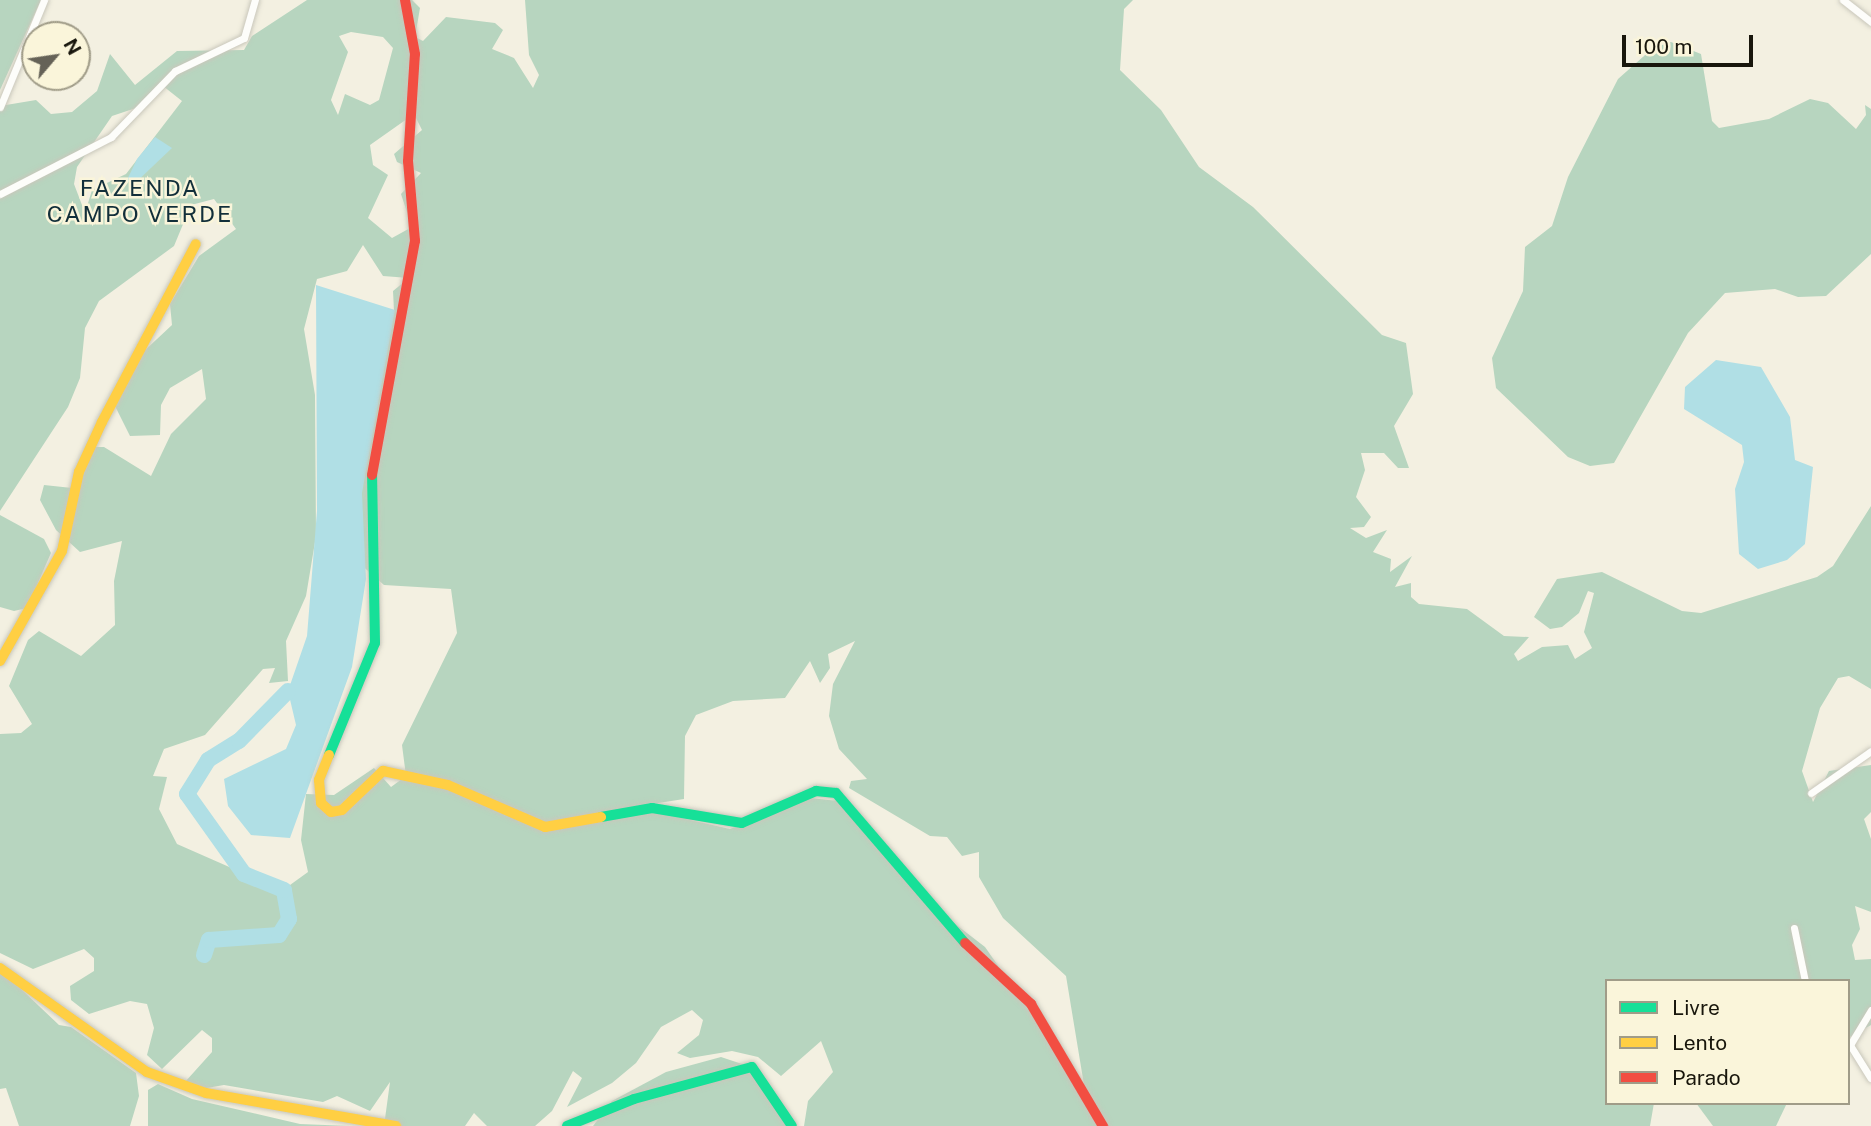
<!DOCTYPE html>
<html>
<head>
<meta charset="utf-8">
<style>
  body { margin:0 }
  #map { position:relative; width:1871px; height:1126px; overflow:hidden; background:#f3f0e1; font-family:"Public Sans",sans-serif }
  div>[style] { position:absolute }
  .forest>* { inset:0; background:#b7d5bf }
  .water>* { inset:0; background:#b0dfe5 }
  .river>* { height:16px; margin:-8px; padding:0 8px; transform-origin:8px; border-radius:8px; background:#b0dfe5 }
  .roads { filter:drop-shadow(0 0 2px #c9c7bb) drop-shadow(0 0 2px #c9c7bb) }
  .street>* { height:7px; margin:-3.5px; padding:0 3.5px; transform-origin:3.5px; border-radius:3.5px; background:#fdfdfa }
  .fast>* { height:10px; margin:-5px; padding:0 5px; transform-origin:5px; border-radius:5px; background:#16e098 }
  .slow>* { height:10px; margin:-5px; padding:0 5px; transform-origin:5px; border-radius:5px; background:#ffcf43 }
  .jam>* { height:10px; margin:-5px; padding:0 5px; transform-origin:5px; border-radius:5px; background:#f24e42 }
  span { translate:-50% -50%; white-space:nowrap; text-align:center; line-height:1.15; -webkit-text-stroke:5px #faf5da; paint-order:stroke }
  .neighbourhood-label { font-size:23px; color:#122f3a; letter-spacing:2px }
  .legend { position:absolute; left:1605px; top:979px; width:245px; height:126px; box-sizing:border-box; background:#faf5da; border:2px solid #a09c88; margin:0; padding:9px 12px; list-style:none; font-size:21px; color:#18160c }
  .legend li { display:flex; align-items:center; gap:14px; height:35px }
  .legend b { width:35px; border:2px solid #a09c88 }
  .north { position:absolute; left:21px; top:21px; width:70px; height:70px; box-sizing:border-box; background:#faf5da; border:2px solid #a09c88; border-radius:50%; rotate:61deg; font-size:19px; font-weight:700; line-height:28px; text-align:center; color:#18160c }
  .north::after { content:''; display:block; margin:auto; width:24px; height:32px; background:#656257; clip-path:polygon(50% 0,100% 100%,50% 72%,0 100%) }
  .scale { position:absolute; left:1622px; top:35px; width:131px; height:32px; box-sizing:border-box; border:4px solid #18160c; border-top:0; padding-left:9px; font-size:21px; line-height:24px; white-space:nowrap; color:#18160c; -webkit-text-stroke:5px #faf5da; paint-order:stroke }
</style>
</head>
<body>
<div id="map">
  <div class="forest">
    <i style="clip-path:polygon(0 0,41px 0,0 90px)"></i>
    <i style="clip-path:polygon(evenodd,307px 0,412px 0,420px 8px,415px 37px,423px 41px,446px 17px,495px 23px,503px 30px,492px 49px,514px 58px,533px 88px,539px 75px,529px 55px,525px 0,1133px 0,1124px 9px,1120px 70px,1161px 110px,1199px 167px,1253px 207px,1382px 335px,1406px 343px,1413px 394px,1394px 426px,1409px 468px,1398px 468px,1384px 453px,1361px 453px,1365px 470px,1356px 497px,1371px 517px,1364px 527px,1350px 528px,1366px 538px,1387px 530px,1373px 552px,1391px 559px,1390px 572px,1412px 556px,1395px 587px,1411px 583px,1411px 597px,1419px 604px,1467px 609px,1504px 636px,1529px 637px,1514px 654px,1518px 661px,1542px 647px,1568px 645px,1575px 659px,1592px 648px,1584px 632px,1594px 593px,1588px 591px,1579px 613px,1562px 627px,1550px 629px,1534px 617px,1557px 579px,1602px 572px,1682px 611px,1701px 613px,1817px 577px,1833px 566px,1871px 506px,1871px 689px,1849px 676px,1838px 678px,1820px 708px,1802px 771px,1813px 802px,1829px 771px,1871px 765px,1871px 812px,1864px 819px,1871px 839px,1871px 912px,1855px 906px,1860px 929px,1852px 945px,1855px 960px,1871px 959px,1871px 1025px,1848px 1038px,1848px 981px,1607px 981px,1607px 1103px,1654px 1103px,1650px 1126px,804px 1126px,808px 1101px,833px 1072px,821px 1041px,781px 1076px,758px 1057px,732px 1051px,690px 1058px,677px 1053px,699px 1035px,703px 1020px,692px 1010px,661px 1027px,636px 1063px,612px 1083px,567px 1107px,582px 1078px,573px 1071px,552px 1111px,535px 1126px,487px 1126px,474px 1113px,465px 1126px,384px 1126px,390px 1082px,370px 1111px,337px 1096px,323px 1102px,224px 1085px,201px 1089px,185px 1082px,212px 1052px,212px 1038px,202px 1030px,162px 1069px,147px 1055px,154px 1028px,147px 1004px,130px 1001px,89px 1014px,71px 1000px,70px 986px,94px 971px,94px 958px,84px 949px,33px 969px,0 953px,0 734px,21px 733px,32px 724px,9px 686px,28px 640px,39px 631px,81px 656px,115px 625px,114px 581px,122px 541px,80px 552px,56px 530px,40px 500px,44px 485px,72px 488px,89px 447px,104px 447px,151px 476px,171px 434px,206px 399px,202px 369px,170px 388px,161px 405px,160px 435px,130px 436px,116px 408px,116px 393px,142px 353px,172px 325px,170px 304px,199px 256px,236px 229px,214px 199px,191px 205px,174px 246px,99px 301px,85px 328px,80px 378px,68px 407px,0 511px,0 106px,36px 100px,51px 114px,72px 112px,97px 91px,110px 54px,135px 85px,177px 51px,244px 50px,252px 36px,307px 0,351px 32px,383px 37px,393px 48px,379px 100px,370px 105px,345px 94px,338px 115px,331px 100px,348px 52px,339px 36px,351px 32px,307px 0,163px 86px,182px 101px,126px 174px,92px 190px,85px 213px,74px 184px,77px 167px,112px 116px,139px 107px,163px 86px,307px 0,414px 114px,422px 130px,394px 154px,397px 162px,421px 173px,401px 194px,412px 227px,392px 238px,368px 218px,388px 175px,373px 165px,370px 145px,414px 114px,307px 0,363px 245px,383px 276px,409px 278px,393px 291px,394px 310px,380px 316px,351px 556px,384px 585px,451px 589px,457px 633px,402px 745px,406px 776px,391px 787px,374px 768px,334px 795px,306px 794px,301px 840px,308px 872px,290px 885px,275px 887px,177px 844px,159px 809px,167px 777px,153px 776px,164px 749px,205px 735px,263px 669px,275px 668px,269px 683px,288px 681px,286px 641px,306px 596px,316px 536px,315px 395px,304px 329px,317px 279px,347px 271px,363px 245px,307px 0,855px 641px,833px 684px,829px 716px,839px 749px,867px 779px,851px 781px,849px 788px,930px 836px,947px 837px,962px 856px,979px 852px,979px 877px,1003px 918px,1066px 976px,1085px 1091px,985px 947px,937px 910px,848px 802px,810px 798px,730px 829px,633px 807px,684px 799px,685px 736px,696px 715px,733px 701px,785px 698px,810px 661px,820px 683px,830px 668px,828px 654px,855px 641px)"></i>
    <i style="clip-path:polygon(1671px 42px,1701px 54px,1712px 121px,1719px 128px,1769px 119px,1810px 99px,1828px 103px,1856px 129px,1866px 115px,1865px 105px,1871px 109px,1871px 254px,1826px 296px,1798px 297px,1775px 289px,1725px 293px,1688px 333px,1614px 463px,1590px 466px,1568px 457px,1496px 388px,1492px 358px,1523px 291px,1525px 247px,1552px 226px,1568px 177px,1618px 79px,1653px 48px)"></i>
    <i style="clip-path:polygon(0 515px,44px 539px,51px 553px,27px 608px,14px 611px,0 607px)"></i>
    <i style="clip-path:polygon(0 969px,59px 1025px,71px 1027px,136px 1073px,139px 1096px,130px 1126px,19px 1126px,6px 1088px,0 1089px)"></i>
    <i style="clip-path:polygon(721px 1057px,760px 1070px,790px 1126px,593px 1126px,612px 1101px,666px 1072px)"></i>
    <i style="clip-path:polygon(158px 1084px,192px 1099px,300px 1124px,350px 1126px,148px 1126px,148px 1090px)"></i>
    <i style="clip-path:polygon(1696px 1103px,1787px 1103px,1776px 1126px,1713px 1126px)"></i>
  </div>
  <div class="water">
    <i style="clip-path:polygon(155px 137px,172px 148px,132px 186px,127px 180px,137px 159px)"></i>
    <i style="clip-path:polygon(316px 285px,395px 310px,362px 493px,366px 579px,352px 667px,290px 838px,251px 835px,228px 806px,224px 779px,286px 749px,296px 725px,288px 691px,307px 636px,317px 511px)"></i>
    <i style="clip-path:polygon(1716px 360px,1761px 367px,1790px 417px,1795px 460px,1813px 467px,1805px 544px,1787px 560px,1758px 569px,1739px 554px,1735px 489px,1744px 462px,1742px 445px,1684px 409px,1685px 387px)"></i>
  </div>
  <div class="river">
    <i style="left:204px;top:955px;width:16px;rotate:-72deg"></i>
    <i style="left:209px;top:940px;width:70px;rotate:-4.1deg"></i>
    <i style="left:279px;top:935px;width:19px;rotate:-58deg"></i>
    <i style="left:289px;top:919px;width:29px;rotate:-100deg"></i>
    <i style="left:284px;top:890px;width:43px;rotate:-158.2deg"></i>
    <i style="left:244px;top:874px;width:98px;rotate:-125.5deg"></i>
    <i style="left:187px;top:794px;width:40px;rotate:-58deg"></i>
    <i style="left:208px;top:760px;width:36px;rotate:-32deg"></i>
    <i style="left:239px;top:741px;width:70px;rotate:-45.6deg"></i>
  </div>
  <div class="roads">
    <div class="street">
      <i style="left:1843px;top:0;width:36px;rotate:38deg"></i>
      <i style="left:0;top:107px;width:116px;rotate:-67.6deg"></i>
      <i style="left:0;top:194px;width:125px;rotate:-27.2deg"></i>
      <i style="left:111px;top:137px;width:92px;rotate:-45.9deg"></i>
      <i style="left:175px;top:71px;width:76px;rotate:-25.6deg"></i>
      <i style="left:244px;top:38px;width:40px;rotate:-74deg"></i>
      <i style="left:1811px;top:793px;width:73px;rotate:-35deg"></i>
      <i style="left:1794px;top:928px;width:54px;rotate:78.3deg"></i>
      <i style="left:1871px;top:1010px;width:41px;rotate:121deg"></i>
      <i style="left:1850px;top:1045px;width:39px;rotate:58deg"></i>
    </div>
    <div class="fast">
      <i style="left:329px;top:755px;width:121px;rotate:-67.7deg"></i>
      <i style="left:375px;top:643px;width:168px;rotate:-91deg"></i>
      <i style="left:601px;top:817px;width:52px;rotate:-10deg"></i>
      <i style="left:652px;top:808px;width:91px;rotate:9.5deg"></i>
      <i style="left:742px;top:823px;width:81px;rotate:-23.4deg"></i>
      <i style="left:816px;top:791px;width:20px;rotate:6deg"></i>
      <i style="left:836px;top:793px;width:198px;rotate:49.3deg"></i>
      <i style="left:567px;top:1126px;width:72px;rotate:-21.9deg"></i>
      <i style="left:634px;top:1099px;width:122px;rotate:-15.2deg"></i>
      <i style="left:752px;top:1067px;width:71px;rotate:55.9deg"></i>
    </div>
    <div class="slow">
      <i style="left:0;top:661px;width:126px;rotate:-60.6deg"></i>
      <i style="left:62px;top:551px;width:81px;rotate:-77.9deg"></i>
      <i style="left:79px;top:472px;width:55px;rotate:-65.3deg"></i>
      <i style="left:102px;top:422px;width:201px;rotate:-62.2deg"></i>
      <i style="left:329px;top:755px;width:27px;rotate:112deg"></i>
      <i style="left:319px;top:780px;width:23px;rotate:85deg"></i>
      <i style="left:321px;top:803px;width:13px;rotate:42deg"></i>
      <i style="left:331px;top:812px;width:11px;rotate:-10deg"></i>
      <i style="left:342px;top:810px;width:57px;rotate:-43.6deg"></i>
      <i style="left:383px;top:771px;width:66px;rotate:12.2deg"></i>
      <i style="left:448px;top:785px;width:106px;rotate:23.4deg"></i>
      <i style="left:545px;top:827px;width:57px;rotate:-10.1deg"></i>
      <i style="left:0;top:968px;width:180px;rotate:35.3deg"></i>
      <i style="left:147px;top:1072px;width:63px;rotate:19.6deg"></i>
      <i style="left:206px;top:1093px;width:193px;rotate:9.9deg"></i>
    </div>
    <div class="jam">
      <i style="left:372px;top:475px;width:238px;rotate:-79.6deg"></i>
      <i style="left:415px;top:241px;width:80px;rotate:-95deg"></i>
      <i style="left:408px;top:161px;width:107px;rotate:-86.3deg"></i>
      <i style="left:415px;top:54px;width:55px;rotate:-100.5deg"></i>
      <i style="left:965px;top:943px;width:90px;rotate:42.7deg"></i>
      <i style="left:1031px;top:1004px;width:142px;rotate:59.5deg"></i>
    </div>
  </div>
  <div class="neighbourhood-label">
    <span style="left:140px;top:201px">FAZENDA<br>CAMPO VERDE</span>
  </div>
  <ul class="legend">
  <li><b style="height:9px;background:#16e098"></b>Livre</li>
  <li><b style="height:9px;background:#ffcf43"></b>Lento</li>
  <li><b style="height:9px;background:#f24e42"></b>Parado</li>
  </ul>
  <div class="north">N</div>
  <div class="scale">100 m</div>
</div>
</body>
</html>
